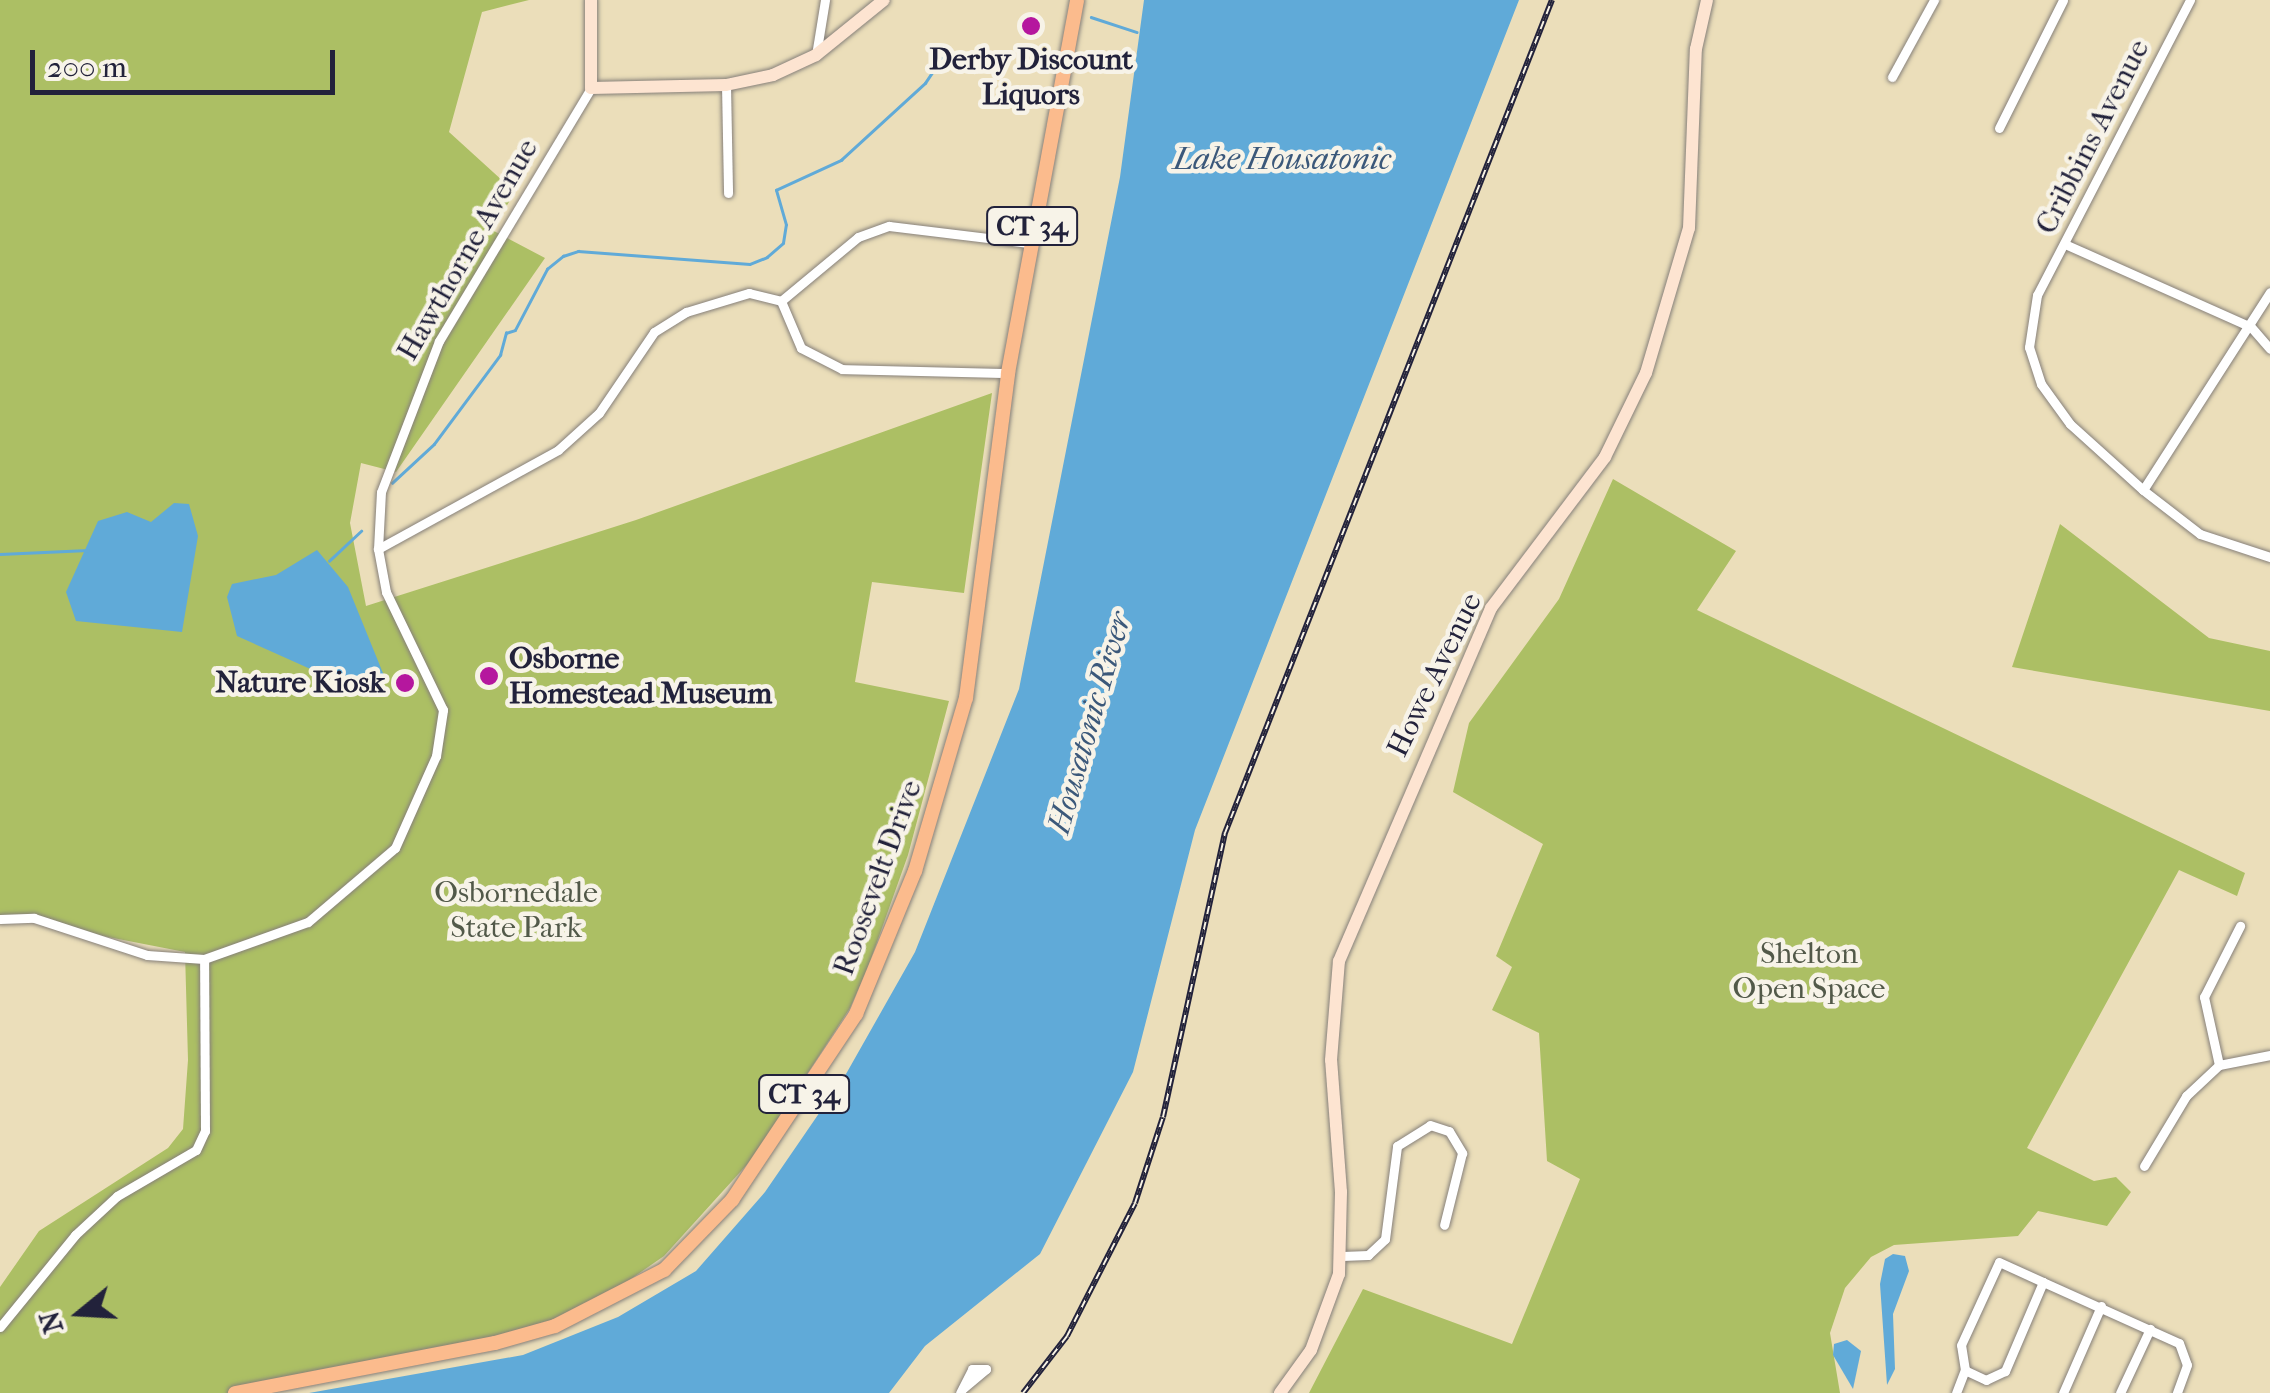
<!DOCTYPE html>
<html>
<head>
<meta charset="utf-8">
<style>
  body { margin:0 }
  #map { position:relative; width:2270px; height:1393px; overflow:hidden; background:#ebdeba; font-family:"IM FELL French Canon",serif }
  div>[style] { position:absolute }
  .green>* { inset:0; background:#acbf64 }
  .water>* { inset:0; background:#60aad8 }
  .stream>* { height:2.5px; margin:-1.25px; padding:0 1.25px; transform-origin:1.25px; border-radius:1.25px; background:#60aad8 }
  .roads { filter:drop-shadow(0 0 2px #86807a) drop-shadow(0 0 2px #86807a) }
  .street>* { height:9px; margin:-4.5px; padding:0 4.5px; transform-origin:4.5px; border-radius:4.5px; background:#fff }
  .secondary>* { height:12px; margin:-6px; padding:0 6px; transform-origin:6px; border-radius:6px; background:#fde4d1 }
  .primary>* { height:14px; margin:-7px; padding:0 7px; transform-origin:7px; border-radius:7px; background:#fbbb8d }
  .rail>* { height:6px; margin-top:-3px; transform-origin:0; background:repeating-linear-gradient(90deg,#f7f3e8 0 8px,#22223b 0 16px); box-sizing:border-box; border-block:2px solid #22223b }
  .dots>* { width:28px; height:28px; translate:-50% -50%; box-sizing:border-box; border:5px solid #f7f3e8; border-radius:50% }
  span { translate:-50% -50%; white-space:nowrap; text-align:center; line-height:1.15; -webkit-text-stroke:9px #f7f3e8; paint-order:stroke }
  .shield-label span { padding:2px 8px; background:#f7f3e8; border:2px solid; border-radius:8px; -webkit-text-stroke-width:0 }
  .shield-label { font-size:28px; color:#22223b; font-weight:700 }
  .poi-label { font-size:30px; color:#22223b; font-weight:700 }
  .left { translate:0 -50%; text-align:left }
  .right { translate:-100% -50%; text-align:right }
  .street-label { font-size:30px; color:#22223b }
  .park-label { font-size:30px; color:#525949 }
  .water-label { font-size:32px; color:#3b587a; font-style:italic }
  .north { position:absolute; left:30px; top:1263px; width:100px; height:100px; -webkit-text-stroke:8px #f7f3e8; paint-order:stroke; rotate:252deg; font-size:28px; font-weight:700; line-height:40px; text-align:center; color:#22223b }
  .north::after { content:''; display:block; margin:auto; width:35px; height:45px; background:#22223b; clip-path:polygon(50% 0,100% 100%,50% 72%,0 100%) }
  .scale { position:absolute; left:30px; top:50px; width:305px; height:45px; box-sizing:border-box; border:5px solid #22223b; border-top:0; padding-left:12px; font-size:30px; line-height:35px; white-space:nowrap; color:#22223b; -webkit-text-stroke:8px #f7f3e8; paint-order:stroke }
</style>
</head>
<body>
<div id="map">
  <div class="green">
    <i style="clip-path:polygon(0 0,529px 0,482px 12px,449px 132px,515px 192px,492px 230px,545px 258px,396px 472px,361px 463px,350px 523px,366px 606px,636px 520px,992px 393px,964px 593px,872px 582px,855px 682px,949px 701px,908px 855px,867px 970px,850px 1008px,752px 1159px,664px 1256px,599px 1301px,543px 1325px,241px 1393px,0 1393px,0 1287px,39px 1231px,168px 1148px,183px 1129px,188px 1060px,185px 952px,0 916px)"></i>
    <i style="clip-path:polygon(1613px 479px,1736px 551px,1697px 610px,2245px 873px,2237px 896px,2179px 870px,2027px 1148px,2094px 1181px,2116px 1177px,2131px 1192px,2107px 1226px,2038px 1211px,2018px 1236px,1894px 1245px,1871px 1257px,1845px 1288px,1830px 1333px,1840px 1393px,1309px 1393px,1363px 1289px,1512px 1344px,1580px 1179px,1547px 1161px,1539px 1033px,1492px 1010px,1512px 967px,1496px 956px,1543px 844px,1453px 792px,1469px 723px,1559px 599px)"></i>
    <i style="clip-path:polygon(2060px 524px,2209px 638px,2270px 651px,2270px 711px,2012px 667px)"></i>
  </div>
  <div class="water">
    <i style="clip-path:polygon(1144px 0,1519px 0,1195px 830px,1133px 1072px,1040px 1254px,925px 1346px,889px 1393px,309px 1393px,523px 1355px,618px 1317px,696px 1271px,765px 1192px,846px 1074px,915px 952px,1019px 689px,1120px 177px)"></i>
    <i style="clip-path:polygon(174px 503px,189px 504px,198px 536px,182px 632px,76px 621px,66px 592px,98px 521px,127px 512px,151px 522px)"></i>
    <i style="clip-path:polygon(317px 550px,348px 587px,387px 683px,335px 680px,237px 636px,227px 597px,232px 584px,276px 575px)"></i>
    <i style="clip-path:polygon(1893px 1254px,1905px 1256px,1909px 1271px,1893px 1314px,1895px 1369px,1887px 1385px,1880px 1284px,1885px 1259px)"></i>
    <i style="clip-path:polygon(1847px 1340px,1861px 1351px,1853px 1389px,1833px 1355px,1834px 1344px)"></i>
  </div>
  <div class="stream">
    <i style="left:1091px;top:17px;width:48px;rotate:18.1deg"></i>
    <i style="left:392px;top:483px;width:57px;rotate:-42.9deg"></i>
    <i style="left:434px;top:444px;width:111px;rotate:-53.4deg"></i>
    <i style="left:500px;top:355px;width:23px;rotate:-75deg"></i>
    <i style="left:506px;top:333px;width:9px;rotate:-18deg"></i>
    <i style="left:515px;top:330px;width:69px;rotate:-62.3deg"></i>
    <i style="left:547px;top:269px;width:21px;rotate:-39deg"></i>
    <i style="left:563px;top:256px;width:16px;rotate:-18deg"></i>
    <i style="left:578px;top:251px;width:172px;rotate:4.3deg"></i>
    <i style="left:750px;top:264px;width:18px;rotate:-22deg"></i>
    <i style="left:767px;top:257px;width:21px;rotate:-41deg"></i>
    <i style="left:783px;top:243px;width:18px;rotate:-81deg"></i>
    <i style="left:786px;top:225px;width:36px;rotate:-106deg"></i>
    <i style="left:776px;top:190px;width:72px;rotate:-24.8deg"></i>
    <i style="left:841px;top:160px;width:114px;rotate:-42.5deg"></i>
    <i style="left:925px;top:83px;width:30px;rotate:-56deg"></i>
    <i style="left:0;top:554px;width:88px;rotate:-2.6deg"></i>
    <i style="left:329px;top:561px;width:44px;rotate:-43.2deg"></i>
  </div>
  <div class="roads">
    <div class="street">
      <i style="left:2190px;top:0;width:332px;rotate:117.4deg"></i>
      <i style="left:2037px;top:295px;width:53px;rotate:98.7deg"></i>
      <i style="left:2029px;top:347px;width:39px;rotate:72deg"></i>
      <i style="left:2041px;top:384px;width:49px;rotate:54.1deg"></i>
      <i style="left:2070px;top:424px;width:98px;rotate:42.1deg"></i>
      <i style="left:2143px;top:490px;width:72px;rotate:37.7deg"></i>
      <i style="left:2200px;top:534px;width:74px;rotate:18.2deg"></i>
      <i style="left:816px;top:55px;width:56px;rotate:-80.7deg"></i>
      <i style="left:1892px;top:77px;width:88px;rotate:-61.4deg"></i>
      <i style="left:726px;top:85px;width:108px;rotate:88.9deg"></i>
      <i style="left:1999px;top:128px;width:143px;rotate:-63.4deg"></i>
      <i style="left:2067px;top:245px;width:201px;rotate:24deg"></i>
      <i style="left:2251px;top:327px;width:29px;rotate:49deg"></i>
      <i style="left:781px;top:301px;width:51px;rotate:66.9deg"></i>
      <i style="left:801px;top:348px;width:46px;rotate:27.1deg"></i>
      <i style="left:842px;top:369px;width:166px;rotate:1.4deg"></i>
      <i style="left:2143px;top:490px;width:235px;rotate:-57.3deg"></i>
      <i style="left:378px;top:549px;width:205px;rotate:-28.8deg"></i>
      <i style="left:558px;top:450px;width:55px;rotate:-42.1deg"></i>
      <i style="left:599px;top:413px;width:98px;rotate:-55.8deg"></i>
      <i style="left:654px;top:332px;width:38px;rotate:-32deg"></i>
      <i style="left:686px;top:312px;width:66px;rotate:-16.8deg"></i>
      <i style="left:749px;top:293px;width:33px;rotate:14deg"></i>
      <i style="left:781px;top:301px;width:100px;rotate:-39.7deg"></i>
      <i style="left:858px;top:237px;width:33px;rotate:-20deg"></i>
      <i style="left:889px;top:226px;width:141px;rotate:6.9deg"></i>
      <i style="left:0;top:919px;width:34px;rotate:-2deg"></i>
      <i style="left:34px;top:918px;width:119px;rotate:18.1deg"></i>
      <i style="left:147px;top:955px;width:57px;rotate:4deg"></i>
      <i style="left:204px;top:959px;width:110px;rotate:-19.6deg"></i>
      <i style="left:308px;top:922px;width:114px;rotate:-40.4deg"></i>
      <i style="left:395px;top:848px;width:101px;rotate:-66deg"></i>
      <i style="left:436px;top:756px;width:47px;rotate:-81.3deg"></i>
      <i style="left:443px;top:710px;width:131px;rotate:-115.8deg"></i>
      <i style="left:386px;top:592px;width:44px;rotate:-100.5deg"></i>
      <i style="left:378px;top:549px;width:57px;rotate:-87deg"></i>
      <i style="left:381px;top:492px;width:162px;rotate:-69deg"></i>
      <i style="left:439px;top:341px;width:295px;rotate:-59deg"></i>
      <i style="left:2219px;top:1065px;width:70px;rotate:-102.4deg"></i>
      <i style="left:2204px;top:997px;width:80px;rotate:-63.1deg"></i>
      <i style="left:2144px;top:1166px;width:82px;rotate:-59deg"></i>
      <i style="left:2186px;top:1096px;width:45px;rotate:-43.2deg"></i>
      <i style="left:2219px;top:1065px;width:52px;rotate:-11.1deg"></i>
      <i style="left:1342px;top:1256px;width:26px;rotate:-2deg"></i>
      <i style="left:1368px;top:1255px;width:23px;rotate:-43deg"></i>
      <i style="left:1385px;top:1239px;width:94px;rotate:-82.6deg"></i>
      <i style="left:1397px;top:1146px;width:39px;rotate:-32deg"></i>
      <i style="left:1430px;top:1125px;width:20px;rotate:18deg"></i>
      <i style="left:1449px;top:1131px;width:26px;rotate:59deg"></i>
      <i style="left:1462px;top:1153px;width:74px;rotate:104deg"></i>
      <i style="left:1999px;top:1262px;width:48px;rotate:24.4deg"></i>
      <i style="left:2043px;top:1282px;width:97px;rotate:113.1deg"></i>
      <i style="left:2005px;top:1371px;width:21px;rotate:155deg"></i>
      <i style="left:1986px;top:1380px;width:23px;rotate:-155deg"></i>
      <i style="left:1965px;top:1370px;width:25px;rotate:-99deg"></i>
      <i style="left:1961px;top:1345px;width:91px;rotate:-65.4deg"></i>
      <i style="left:2043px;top:1282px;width:149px;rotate:24.2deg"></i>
      <i style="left:2179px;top:1343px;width:23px;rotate:70deg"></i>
      <i style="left:2187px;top:1365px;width:30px;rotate:110deg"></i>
      <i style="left:0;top:1327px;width:119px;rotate:-50.8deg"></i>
      <i style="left:75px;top:1235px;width:57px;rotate:-42.9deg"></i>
      <i style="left:117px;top:1196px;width:91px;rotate:-30.2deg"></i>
      <i style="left:196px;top:1150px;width:21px;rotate:-65deg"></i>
      <i style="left:205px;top:1131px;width:172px;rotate:-90.3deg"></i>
      <i style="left:960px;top:1393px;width:27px;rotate:-63deg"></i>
      <i style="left:972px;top:1369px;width:14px"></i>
      <i style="left:986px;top:1369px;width:30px;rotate:140deg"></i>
      <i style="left:1956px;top:1393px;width:25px;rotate:-69deg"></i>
      <i style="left:2063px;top:1393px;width:95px;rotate:-66.4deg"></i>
      <i style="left:2120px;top:1393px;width:71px;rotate:-64.9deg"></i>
    </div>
    <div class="secondary">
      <i style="left:591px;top:0;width:88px;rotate:90deg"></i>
      <i style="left:591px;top:88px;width:135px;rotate:-1.3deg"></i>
      <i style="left:726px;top:85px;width:48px;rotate:-12deg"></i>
      <i style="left:773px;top:75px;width:47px;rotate:-24.9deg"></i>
      <i style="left:816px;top:55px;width:87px;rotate:-39deg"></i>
      <i style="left:1280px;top:1393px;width:53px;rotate:-54.2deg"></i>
      <i style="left:1311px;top:1350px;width:81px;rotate:-69.8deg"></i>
      <i style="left:1339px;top:1274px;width:82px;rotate:-88.6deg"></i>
      <i style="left:1341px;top:1192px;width:132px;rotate:-94.3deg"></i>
      <i style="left:1331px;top:1060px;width:99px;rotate:-85.4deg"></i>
      <i style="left:1339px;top:961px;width:384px;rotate:-66.7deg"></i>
      <i style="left:1491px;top:608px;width:189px;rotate:-52.9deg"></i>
      <i style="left:1605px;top:457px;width:93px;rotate:-64deg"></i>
      <i style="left:1646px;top:373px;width:151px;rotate:-73.5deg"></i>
      <i style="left:1689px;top:228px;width:179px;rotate:-87.8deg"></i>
      <i style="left:1696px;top:49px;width:50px;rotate:-77.3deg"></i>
    </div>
    <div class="primary">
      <i style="left:235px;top:1393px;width:265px;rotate:-10.9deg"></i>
      <i style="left:495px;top:1343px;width:62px;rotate:-15.8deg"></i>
      <i style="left:555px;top:1326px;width:123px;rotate:-27.2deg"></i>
      <i style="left:664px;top:1270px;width:98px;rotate:-45.8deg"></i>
      <i style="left:732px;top:1200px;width:224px;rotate:-56.3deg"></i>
      <i style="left:856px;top:1014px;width:155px;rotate:-67.6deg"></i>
      <i style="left:915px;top:871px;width:180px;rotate:-73.6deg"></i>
      <i style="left:966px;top:698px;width:328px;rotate:-82.6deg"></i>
      <i style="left:1008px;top:373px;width:379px;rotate:-79.5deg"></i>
    </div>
  </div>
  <div class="rail">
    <i style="left:1023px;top:1393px;width:72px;rotate:-52.3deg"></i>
    <i style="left:1067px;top:1336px;width:149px;rotate:-62.9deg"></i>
    <i style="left:1135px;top:1203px;width:90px;rotate:-72deg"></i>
    <i style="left:1163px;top:1117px;width:291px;rotate:-77.7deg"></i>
    <i style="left:1225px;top:833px;width:895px;rotate:-68.57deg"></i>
  </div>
  <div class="dots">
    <i style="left:1031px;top:26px;background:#b5179e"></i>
    <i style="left:489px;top:676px;background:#b5179e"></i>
    <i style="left:405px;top:683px;background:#b5179e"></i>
  </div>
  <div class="shield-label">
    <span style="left:1032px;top:226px">CT 34</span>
    <span style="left:804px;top:1094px">CT 34</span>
  </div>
  <div class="poi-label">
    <span style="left:1031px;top:77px">Derby Discount<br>Liquors</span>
    <span class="left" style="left:509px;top:676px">Osborne<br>Homestead Museum</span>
    <span class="right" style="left:385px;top:683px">Nature Kiosk</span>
  </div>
  <div class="street-label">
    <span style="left:2093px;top:137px;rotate:-63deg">Cribbins Avenue</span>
    <span style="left:468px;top:250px;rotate:-60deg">Hawthorne Avenue</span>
    <span style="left:1435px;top:675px;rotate:-64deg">Howe Avenue</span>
    <span style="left:878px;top:878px;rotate:-70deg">Roosevelt Drive</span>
  </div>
  <div class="park-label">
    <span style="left:516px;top:910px">Osbornedale<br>State Park</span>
    <span style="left:1809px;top:971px">Shelton<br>Open Space</span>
  </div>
  <div class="water-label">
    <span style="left:1282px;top:159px">Lake Housatonic</span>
    <span style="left:1090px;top:723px;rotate:-74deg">Housatonic River</span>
  </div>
  <div class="north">N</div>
  <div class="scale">200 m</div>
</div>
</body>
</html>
